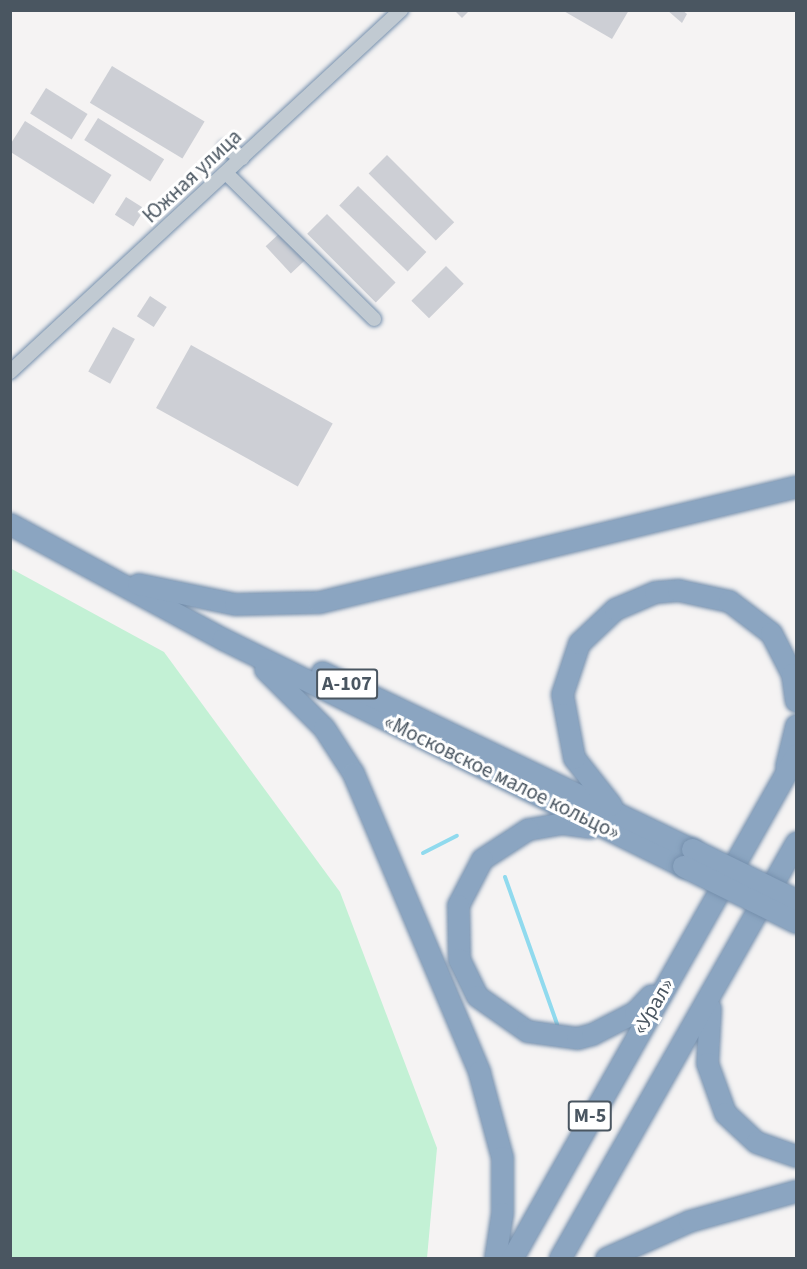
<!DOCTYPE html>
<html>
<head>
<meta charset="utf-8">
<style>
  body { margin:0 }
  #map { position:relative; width:807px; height:1269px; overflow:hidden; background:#f5f3f3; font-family:"Source Sans 3",sans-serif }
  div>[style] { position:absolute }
  .green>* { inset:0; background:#c3f1d5 }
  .stream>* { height:4px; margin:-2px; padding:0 2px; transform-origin:2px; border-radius:2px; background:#90daee }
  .building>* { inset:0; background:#cdcfd5; transform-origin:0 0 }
  .roads { filter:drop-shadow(0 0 2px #7690ad) drop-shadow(0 0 2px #7690ad) }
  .minor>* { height:14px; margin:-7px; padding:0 7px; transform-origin:7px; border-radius:7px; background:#c1cad2 }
  .highway>* { height:21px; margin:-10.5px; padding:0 10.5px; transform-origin:10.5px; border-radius:10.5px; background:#8ba5c1 }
  .bridges { filter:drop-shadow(0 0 2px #7690ad) drop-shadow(0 0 2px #7690ad) }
  .highway-bridge>* { height:21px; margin:-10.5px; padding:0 10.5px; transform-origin:10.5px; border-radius:10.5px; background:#8ba5c1 }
  span { translate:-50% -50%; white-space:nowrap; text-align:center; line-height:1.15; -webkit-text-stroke:6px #fff; paint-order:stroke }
  .shield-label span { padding:2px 4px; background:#fff; border:2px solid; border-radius:4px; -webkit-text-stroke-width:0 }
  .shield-label { font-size:20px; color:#4a5661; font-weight:700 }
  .street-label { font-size:21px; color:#4a5661 }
  .frame { position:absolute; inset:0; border:12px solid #4a5661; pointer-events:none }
</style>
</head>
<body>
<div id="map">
  <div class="green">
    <i style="clip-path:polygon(10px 568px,164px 652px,340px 892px,437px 1148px,427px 1258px,11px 1258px)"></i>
  </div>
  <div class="stream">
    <i style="left:423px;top:853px;width:38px;rotate:-27deg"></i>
    <i style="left:505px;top:877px;width:156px;rotate:70.5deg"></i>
  </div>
  <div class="building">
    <i style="clip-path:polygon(454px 10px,470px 10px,462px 18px)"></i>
    <i style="clip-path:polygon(562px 10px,629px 10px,612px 39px)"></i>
    <i style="clip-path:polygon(667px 10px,682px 10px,687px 14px,682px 23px)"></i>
    <i style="left:112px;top:66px;width:108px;height:43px;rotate:31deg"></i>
    <i style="left:46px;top:88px;width:49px;height:30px;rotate:32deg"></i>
    <i style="left:98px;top:118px;width:78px;height:26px;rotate:32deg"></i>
    <i style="left:25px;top:121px;width:102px;height:34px;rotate:32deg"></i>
    <i style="left:387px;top:155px;width:95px;height:26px;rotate:45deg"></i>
    <i style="left:358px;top:186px;width:95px;height:27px;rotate:44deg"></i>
    <i style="left:126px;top:197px;width:22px;height:21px;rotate:32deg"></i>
    <i style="left:327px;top:214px;width:97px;height:28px;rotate:45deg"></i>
    <i style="left:281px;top:232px;width:37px;height:21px;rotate:47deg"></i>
    <i style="left:446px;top:266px;width:25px;height:49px;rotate:45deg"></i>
    <i style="left:150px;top:296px;width:20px;height:24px;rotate:33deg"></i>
    <i style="left:113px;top:327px;width:25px;height:51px;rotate:29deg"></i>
    <i style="left:191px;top:345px;width:162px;height:72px;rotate:29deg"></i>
  </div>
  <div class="roads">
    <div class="minor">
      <i style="left:225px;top:148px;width:20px;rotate:30deg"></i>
      <i style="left:226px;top:173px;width:208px;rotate:44.6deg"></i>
      <i style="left:10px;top:372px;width:533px;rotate:-42.79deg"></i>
    </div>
    <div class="highway">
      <i style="left:10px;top:524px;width:242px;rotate:28.4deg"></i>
      <i style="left:223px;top:639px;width:513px;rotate:26.27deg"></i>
      <i style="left:138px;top:584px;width:99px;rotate:11.7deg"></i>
      <i style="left:235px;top:604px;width:84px;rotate:-1.4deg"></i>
      <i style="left:319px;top:602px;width:491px;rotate:-13.6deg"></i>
      <i style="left:265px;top:669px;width:83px;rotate:45deg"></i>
      <i style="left:324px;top:728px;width:54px;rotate:57.2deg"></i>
      <i style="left:353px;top:773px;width:324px;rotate:67.1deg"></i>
      <i style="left:479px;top:1072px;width:88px;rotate:74.9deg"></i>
      <i style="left:502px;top:1157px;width:56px;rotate:90deg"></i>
      <i style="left:502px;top:1213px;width:46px;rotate:98.8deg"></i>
      <i style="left:322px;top:672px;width:410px;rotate:25.6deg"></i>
      <i style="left:786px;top:766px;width:42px;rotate:-76.3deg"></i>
      <i style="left:611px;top:805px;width:60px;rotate:-128.2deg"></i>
      <i style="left:574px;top:758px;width:65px;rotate:-100.6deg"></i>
      <i style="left:562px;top:694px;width:54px;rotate:-71.6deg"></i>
      <i style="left:579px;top:643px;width:50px;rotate:-43.4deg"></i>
      <i style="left:615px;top:609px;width:43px;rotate:-23deg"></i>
      <i style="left:655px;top:592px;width:23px;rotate:-5deg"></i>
      <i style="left:678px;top:590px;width:52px;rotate:12.2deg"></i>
      <i style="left:729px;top:601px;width:53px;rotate:37.3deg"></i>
      <i style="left:771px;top:633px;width:46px;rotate:62.9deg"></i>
      <i style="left:792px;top:674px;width:27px;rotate:82deg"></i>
      <i style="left:590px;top:827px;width:27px;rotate:-172deg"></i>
      <i style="left:563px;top:823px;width:36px;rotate:170deg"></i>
      <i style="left:528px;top:829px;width:55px;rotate:146.9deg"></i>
      <i style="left:482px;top:859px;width:52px;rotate:117.6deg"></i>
      <i style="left:458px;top:905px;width:54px;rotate:88.9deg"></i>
      <i style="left:459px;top:959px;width:41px;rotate:64.1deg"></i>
      <i style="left:477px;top:996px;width:61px;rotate:35deg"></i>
      <i style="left:527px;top:1031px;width:50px;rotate:8deg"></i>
      <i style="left:577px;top:1038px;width:16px;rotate:-15deg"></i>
      <i style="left:592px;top:1034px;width:48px;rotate:-27.1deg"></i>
      <i style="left:635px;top:1012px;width:23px;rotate:-47deg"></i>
      <i style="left:710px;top:1008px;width:55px;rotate:93.1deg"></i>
      <i style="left:707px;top:1063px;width:53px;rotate:70.2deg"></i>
      <i style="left:725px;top:1113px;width:42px;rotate:43.1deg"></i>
      <i style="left:756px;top:1142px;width:42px;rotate:19.3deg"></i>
      <i style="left:512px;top:1258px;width:578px;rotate:-60.55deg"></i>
      <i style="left:560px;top:1258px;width:478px;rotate:-60.4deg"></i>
      <i style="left:606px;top:1258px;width:91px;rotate:-24deg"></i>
      <i style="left:689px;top:1221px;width:111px;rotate:-15.7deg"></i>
    </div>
  </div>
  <div class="bridges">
    <div class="highway-bridge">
      <i style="left:692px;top:849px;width:116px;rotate:26.1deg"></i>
      <i style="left:683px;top:866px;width:126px;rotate:26.4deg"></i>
    </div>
  </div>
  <div class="shield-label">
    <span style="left:347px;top:684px">А-107</span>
    <span style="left:590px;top:1116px">М-5</span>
  </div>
  <div class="street-label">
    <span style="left:192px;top:176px;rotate:-43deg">Южная улица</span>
    <span style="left:502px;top:777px;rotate:26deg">«Московское малое кольцо»</span>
    <span style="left:653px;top:1006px;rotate:-60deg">«Урал»</span>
  </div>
  <div class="frame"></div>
</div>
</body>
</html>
